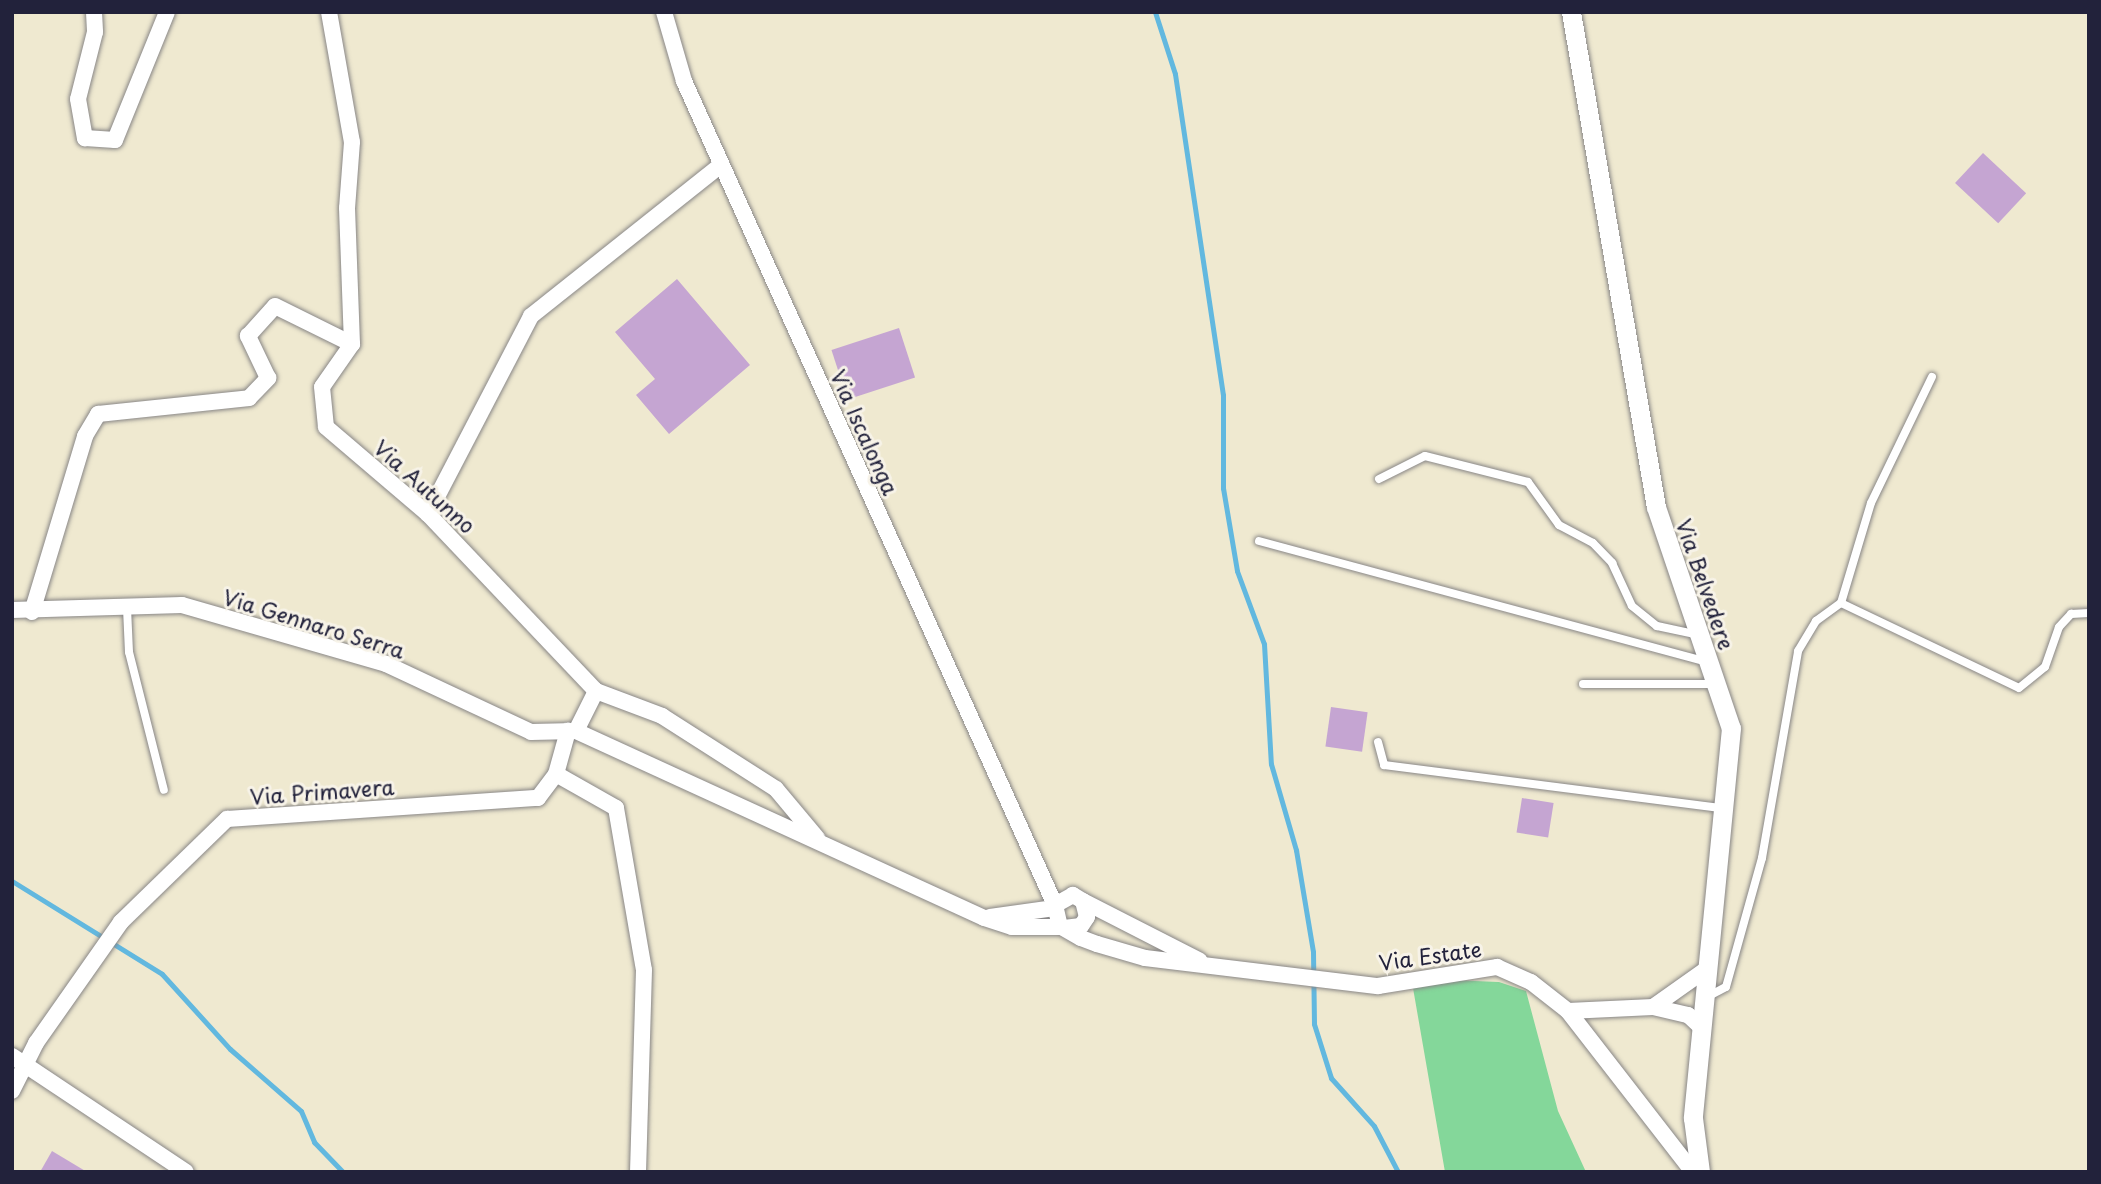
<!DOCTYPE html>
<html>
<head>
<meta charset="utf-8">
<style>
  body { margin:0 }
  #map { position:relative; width:2101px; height:1184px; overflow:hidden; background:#efe9d0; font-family:"Playpen Sans",sans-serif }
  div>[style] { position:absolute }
  .green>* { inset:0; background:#84d79a }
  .stream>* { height:5px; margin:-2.5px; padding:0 2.5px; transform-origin:2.5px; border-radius:2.5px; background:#62b8df }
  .building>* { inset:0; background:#c5a5d2; transform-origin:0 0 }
  .roads { filter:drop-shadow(0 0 2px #888686) drop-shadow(0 0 2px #888686) }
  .service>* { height:8px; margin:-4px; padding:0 4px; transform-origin:4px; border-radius:4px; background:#fff }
  .minor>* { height:16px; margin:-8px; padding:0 8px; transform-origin:8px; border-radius:8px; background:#fff }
  .tertiary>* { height:19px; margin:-9.5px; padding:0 9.5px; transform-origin:9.5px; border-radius:9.5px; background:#fff }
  span { translate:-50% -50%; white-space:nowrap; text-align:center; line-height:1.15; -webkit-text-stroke:6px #f7f3e8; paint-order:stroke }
  .street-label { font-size:21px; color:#22223b }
  .frame { position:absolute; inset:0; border:14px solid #22223b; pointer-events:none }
</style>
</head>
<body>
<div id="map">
  <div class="green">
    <i style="clip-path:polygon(1450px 980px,1499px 982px,1526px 991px,1558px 1111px,1586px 1172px,1445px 1172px,1413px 988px)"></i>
  </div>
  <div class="stream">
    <i style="left:1155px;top:12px;width:65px;rotate:72.1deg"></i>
    <i style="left:1175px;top:74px;width:325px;rotate:81.5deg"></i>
    <i style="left:1223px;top:395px;width:93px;rotate:90deg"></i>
    <i style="left:1223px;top:488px;width:84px;rotate:80.4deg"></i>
    <i style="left:1237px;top:571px;width:78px;rotate:69.7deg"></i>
    <i style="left:1264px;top:644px;width:120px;rotate:86.7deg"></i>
    <i style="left:1271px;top:764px;width:90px;rotate:73.8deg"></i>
    <i style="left:1296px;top:850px;width:103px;rotate:80.5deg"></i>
    <i style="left:1313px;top:952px;width:72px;rotate:89.2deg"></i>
    <i style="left:1314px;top:1024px;width:57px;rotate:72.5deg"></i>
    <i style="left:1331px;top:1078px;width:64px;rotate:48.1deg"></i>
    <i style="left:1374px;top:1126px;width:52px;rotate:62.4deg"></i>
    <i style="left:12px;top:881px;width:176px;rotate:31.8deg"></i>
    <i style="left:162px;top:974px;width:101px;rotate:47.8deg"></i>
    <i style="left:230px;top:1049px;width:94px;rotate:41.1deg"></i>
    <i style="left:301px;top:1111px;width:34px;rotate:67deg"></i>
    <i style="left:314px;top:1142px;width:42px;rotate:46deg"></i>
  </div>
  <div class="building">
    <i style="left:1983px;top:153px;width:59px;height:41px;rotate:43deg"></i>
    <i style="clip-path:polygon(677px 279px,750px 365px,669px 434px,636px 395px,655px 379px,615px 332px)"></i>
    <i style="left:899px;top:328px;width:52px;height:71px;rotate:72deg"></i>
    <i style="left:1331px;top:707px;width:37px;height:40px;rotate:8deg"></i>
    <i style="left:1522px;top:798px;width:32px;height:35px;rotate:9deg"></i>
    <i style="clip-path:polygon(52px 1151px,87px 1172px,40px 1172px)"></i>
  </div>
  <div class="roads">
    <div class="service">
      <i style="left:1379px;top:479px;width:51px;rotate:-26.6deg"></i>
      <i style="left:1425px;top:456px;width:106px;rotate:14.2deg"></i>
      <i style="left:1528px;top:482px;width:53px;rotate:54.2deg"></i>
      <i style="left:1559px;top:525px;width:38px;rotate:28deg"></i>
      <i style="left:1593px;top:543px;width:28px;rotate:46deg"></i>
      <i style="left:1612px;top:563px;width:47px;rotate:65.1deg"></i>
      <i style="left:1632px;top:606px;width:32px;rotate:39deg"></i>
      <i style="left:1657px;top:626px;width:40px;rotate:12deg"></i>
      <i style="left:1259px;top:541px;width:462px;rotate:15.1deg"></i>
      <i style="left:1841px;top:603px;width:104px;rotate:-73.3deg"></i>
      <i style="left:1871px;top:503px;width:140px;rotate:-64.2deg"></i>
      <i style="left:127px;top:608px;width:44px;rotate:87.4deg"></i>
      <i style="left:129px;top:652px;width:142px;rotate:75.8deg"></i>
      <i style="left:1583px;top:684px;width:133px"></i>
      <i style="left:1378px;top:742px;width:24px;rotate:75deg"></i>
      <i style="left:1384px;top:765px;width:341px;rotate:7.3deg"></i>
      <i style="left:1707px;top:997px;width:21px;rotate:-28deg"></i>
      <i style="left:1726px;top:987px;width:134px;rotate:-74.4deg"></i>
      <i style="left:1762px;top:858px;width:210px;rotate:-80.1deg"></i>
      <i style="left:1798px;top:651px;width:35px;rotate:-59deg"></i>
      <i style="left:1816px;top:621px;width:31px;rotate:-36deg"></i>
      <i style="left:1841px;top:603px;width:197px;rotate:25.5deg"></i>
      <i style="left:2019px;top:688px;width:33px;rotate:-39deg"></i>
      <i style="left:2045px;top:667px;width:42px;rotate:-70.7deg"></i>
      <i style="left:2059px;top:627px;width:18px;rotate:-47deg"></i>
      <i style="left:2071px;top:614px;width:18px;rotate:-3deg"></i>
    </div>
    <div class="minor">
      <i style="left:94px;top:12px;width:20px;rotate:87deg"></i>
      <i style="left:95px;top:32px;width:69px;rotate:104.2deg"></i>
      <i style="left:78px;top:99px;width:40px;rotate:80deg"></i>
      <i style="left:85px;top:138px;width:30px;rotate:4deg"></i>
      <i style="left:115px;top:140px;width:138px;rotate:-67.9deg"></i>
      <i style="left:329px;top:12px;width:132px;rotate:80deg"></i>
      <i style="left:352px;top:142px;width:66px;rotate:94.3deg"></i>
      <i style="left:347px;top:208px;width:136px;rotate:87.9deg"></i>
      <i style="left:352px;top:344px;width:52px;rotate:124.9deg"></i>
      <i style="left:322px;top:387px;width:40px;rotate:84.3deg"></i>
      <i style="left:326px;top:427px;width:134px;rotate:40.5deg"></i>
      <i style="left:428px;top:514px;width:244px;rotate:46.5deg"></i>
      <i style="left:596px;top:691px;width:71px;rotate:20.7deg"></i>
      <i style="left:662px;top:716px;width:135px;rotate:32.6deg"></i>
      <i style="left:776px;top:789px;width:64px;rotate:50.1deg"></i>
      <i style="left:664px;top:12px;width:72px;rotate:73.8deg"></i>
      <i style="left:684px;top:81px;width:904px;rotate:65.76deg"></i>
      <i style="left:428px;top:514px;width:223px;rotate:-62.5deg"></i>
      <i style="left:531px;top:316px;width:243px;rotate:-38.5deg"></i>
      <i style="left:12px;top:610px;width:170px;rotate:-1.7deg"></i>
      <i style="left:182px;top:605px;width:212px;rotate:16.1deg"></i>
      <i style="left:386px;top:664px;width:160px;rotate:25.1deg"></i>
      <i style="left:531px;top:732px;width:45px;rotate:-1.3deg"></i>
      <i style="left:576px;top:731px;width:449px;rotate:24.6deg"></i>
      <i style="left:984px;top:918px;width:29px;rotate:18deg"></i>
      <i style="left:1012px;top:927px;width:50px"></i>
      <i style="left:32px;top:612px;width:184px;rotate:-73.2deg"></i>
      <i style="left:85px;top:436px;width:26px;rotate:-59deg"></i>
      <i style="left:98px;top:414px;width:152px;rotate:-6deg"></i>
      <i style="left:249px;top:398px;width:28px;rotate:-46deg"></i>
      <i style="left:268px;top:378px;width:47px;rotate:-115.5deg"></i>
      <i style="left:248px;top:336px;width:40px;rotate:-48deg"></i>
      <i style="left:275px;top:306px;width:86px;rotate:26.3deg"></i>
      <i style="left:576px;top:731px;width:45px;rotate:-63.4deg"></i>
      <i style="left:556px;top:774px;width:69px;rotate:29.5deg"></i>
      <i style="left:616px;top:808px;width:164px;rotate:80.2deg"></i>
      <i style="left:644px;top:970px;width:202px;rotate:91.7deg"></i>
      <i style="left:1083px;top:901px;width:131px;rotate:27.1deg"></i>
      <i style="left:990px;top:917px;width:65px;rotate:-8deg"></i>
      <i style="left:1064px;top:928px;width:17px;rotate:-7deg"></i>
      <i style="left:1081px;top:926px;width:11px;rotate:-56deg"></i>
      <i style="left:1087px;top:917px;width:16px;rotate:-104deg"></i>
      <i style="left:1083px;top:901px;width:12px;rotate:-149deg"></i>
      <i style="left:1073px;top:895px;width:21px;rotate:151deg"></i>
      <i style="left:1055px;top:905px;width:22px;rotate:77deg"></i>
      <i style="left:1060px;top:926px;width:24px;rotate:30deg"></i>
      <i style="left:1081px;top:938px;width:17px;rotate:21deg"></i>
      <i style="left:1097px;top:944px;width:50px;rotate:16.3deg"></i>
      <i style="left:1145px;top:958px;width:235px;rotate:6.9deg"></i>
      <i style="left:1378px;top:986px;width:121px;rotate:-9.1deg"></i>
      <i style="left:1497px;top:967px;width:37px;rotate:24deg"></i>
      <i style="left:1531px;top:982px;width:47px;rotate:38.1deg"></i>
      <i style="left:1568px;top:1011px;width:204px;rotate:52.2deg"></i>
      <i style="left:1653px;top:1007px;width:67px;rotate:-35.3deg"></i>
      <i style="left:1568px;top:1011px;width:85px;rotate:-2.7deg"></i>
      <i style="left:1653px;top:1007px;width:36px;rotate:13deg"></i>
      <i style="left:1688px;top:1015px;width:19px;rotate:43deg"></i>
      <i style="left:12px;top:1056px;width:209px;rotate:33.7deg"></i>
      <i style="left:12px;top:1091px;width:54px;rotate:-63.4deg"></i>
      <i style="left:36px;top:1043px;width:148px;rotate:-54.9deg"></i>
      <i style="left:121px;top:922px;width:148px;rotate:-44.2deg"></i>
      <i style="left:227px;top:819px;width:312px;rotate:-3.9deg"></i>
      <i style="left:538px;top:798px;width:30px;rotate:-53deg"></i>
      <i style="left:556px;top:774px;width:45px;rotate:-74.4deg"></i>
    </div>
    <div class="tertiary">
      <i style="left:1571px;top:12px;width:502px;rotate:80.26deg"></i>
      <i style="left:1656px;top:507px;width:233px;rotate:71.3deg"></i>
      <i style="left:1731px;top:728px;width:392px;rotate:95.6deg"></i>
      <i style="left:1693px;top:1118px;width:54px;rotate:82.6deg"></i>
    </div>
  </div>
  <div class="street-label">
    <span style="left:865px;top:432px;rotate:66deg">Via Iscalonga</span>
    <span style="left:425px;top:486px;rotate:42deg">Via Autunno</span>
    <span style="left:1706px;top:584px;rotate:71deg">Via Belvedere</span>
    <span style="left:314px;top:623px;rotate:17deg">Via Gennaro Serra</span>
    <span style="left:322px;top:791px;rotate:-4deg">Via Primavera</span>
    <span style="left:1430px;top:955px;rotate:-8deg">Via Estate</span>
  </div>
  <div class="frame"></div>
</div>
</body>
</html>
